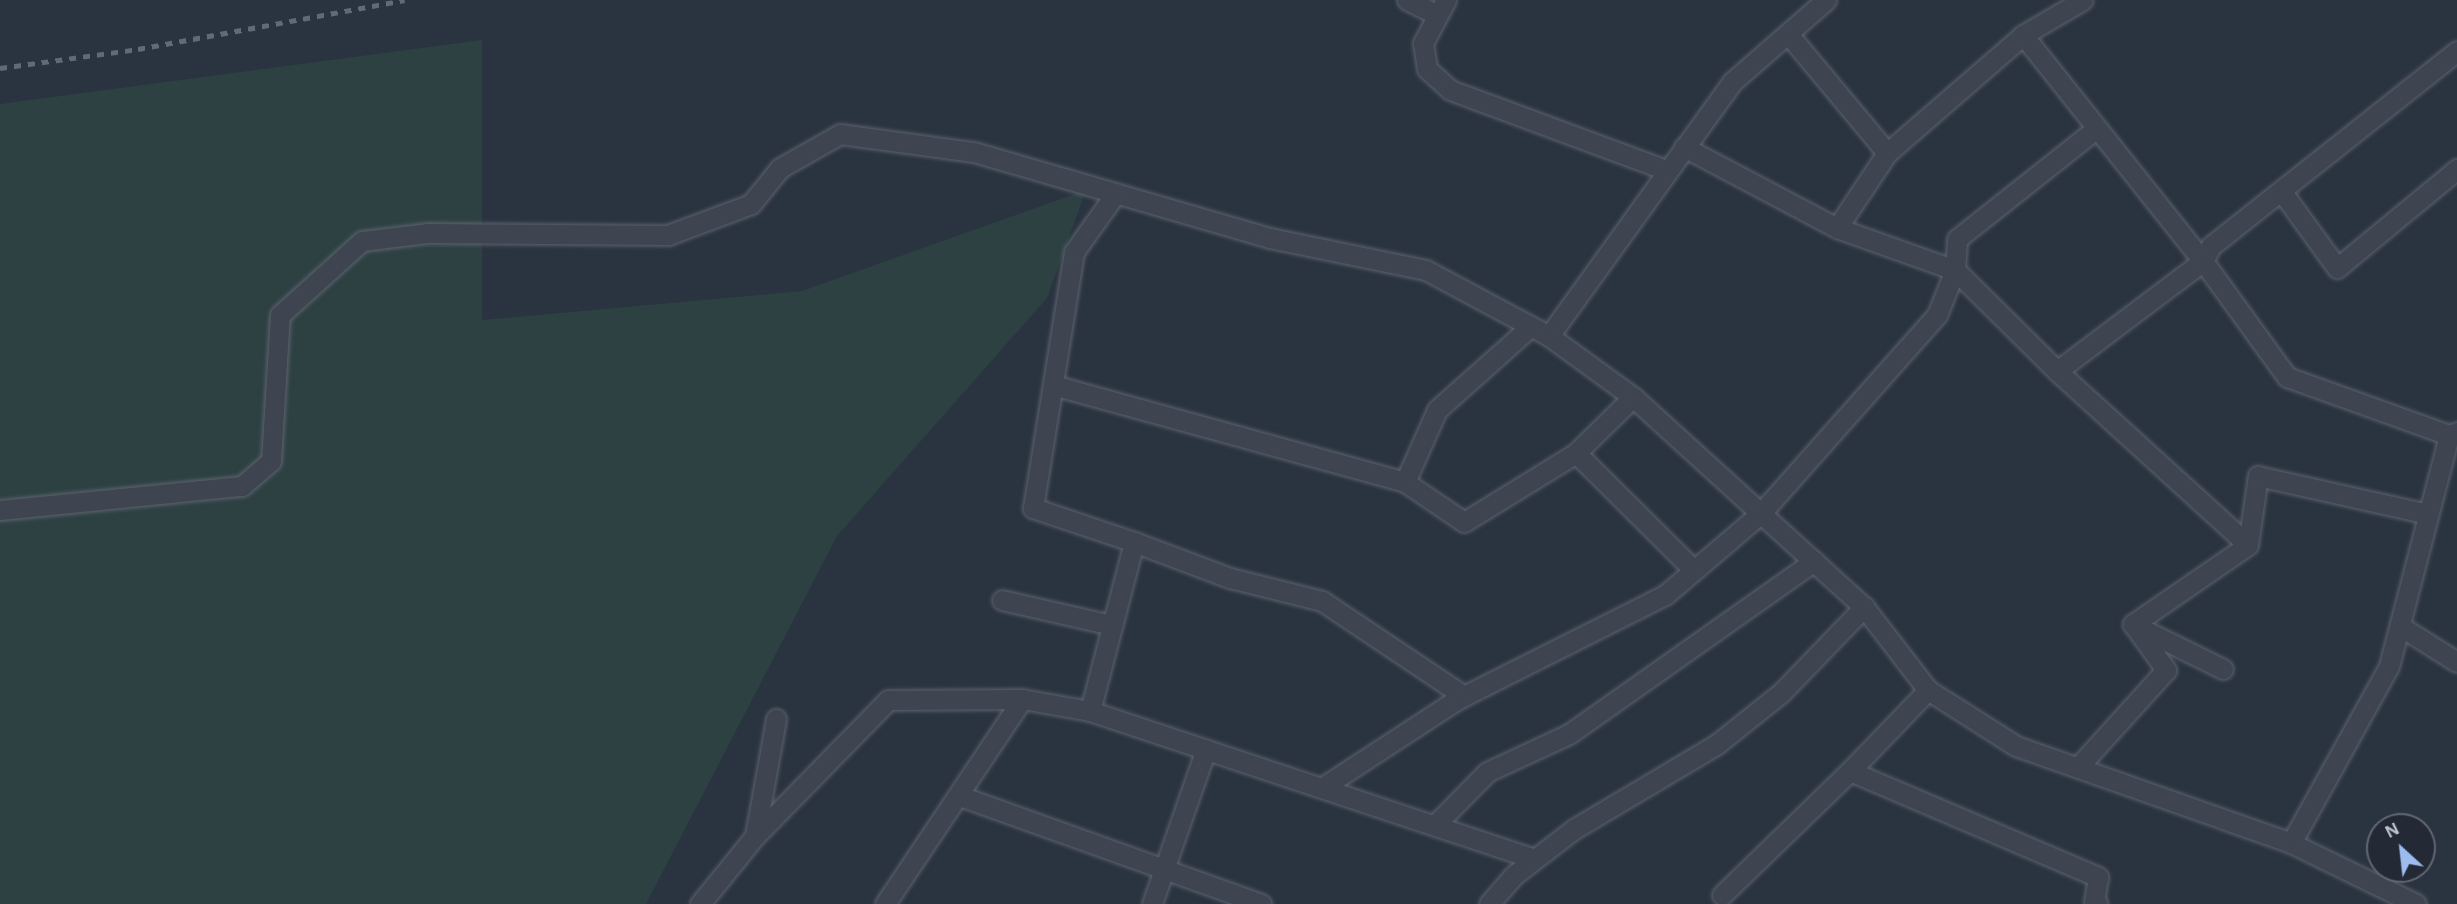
<!DOCTYPE html>
<html>
<head>
<meta charset="utf-8">
<style>
  body { margin:0 }
  #map { position:relative; width:2457px; height:904px; overflow:hidden; background:#2a3340; font-family:"Alegreya Sans",sans-serif }
  div>[style] { position:absolute }
  .green>* { inset:0; background:#2d4142 }
  .roads { filter:drop-shadow(0 0 2px #5c636e) drop-shadow(0 0 2px #5c636e) }
  .minor>* { height:19px; margin:-9.5px; padding:0 9.5px; transform-origin:9.5px; border-radius:9.5px; background:#3e4550 }
  .rail>* { height:5px; margin-top:-2.5px; transform-origin:0; background:repeating-linear-gradient(90deg,#616a77 0 7px,transparent 0 14px) }
  span { translate:-50% -50%; white-space:nowrap; text-align:center; line-height:1.15; -webkit-text-stroke:7px #232a36; paint-order:stroke }
  .north { position:absolute; left:2366px; top:813px; width:70px; height:70px; box-sizing:border-box; background:#232a36; border:2px solid #606671; border-radius:50%; rotate:333deg; font-size:19px; font-weight:700; line-height:28px; text-align:center; color:#bbc1ca }
  .north::after { content:''; display:block; margin:auto; width:24px; height:32px; background:#9dbbee; clip-path:polygon(50% 0,100% 100%,50% 72%,0 100%) }
</style>
</head>
<body>
<div id="map">
  <div class="green">
    <i style="clip-path:polygon(482px 40px,482px 320px,802px 291px,1086px 190px,1047px 298px,837px 536px,646px 904px,0 904px,0 104px)"></i>
  </div>
  <div class="roads">
    <div class="minor">
      <i style="left:1407px;top:0;width:34px;rotate:26deg"></i>
      <i style="left:1446px;top:0;width:49px;rotate:118.1deg"></i>
      <i style="left:1423px;top:43px;width:26px;rotate:81deg"></i>
      <i style="left:1427px;top:69px;width:31px;rotate:42deg"></i>
      <i style="left:1450px;top:90px;width:230px;rotate:20.3deg"></i>
      <i style="left:1788px;top:34px;width:155px;rotate:50.2deg"></i>
      <i style="left:2023px;top:35px;width:69px;rotate:-30.3deg"></i>
      <i style="left:1684px;top:147px;width:173px;rotate:27.9deg"></i>
      <i style="left:1837px;top:228px;width:125px;rotate:19.6deg"></i>
      <i style="left:1955px;top:270px;width:144px;rotate:44.7deg"></i>
      <i style="left:2057px;top:371px;width:183px;rotate:-37deg"></i>
      <i style="left:2203px;top:261px;width:17px;rotate:-62deg"></i>
      <i style="left:2211px;top:246px;width:314px;rotate:-38.4deg"></i>
      <i style="left:2282px;top:192px;width:94px;rotate:54.1deg"></i>
      <i style="left:2337px;top:268px;width:156px;rotate:-39.5deg"></i>
      <i style="left:1837px;top:228px;width:90px;rotate:-56.3deg"></i>
      <i style="left:1887px;top:153px;width:180px;rotate:-40.9deg"></i>
      <i style="left:2023px;top:35px;width:289px;rotate:51.5deg"></i>
      <i style="left:2203px;top:261px;width:143px;rotate:54.1deg"></i>
      <i style="left:2287px;top:377px;width:172px;rotate:19.7deg"></i>
      <i style="left:1530px;top:327px;width:125px;rotate:138.3deg"></i>
      <i style="left:1437px;top:410px;width:79px;rotate:114deg"></i>
      <i style="left:1405px;top:482px;width:71px;rotate:34.1deg"></i>
      <i style="left:1464px;top:522px;width:132px;rotate:-31.6deg"></i>
      <i style="left:1549px;top:336px;width:313px;rotate:-54.2deg"></i>
      <i style="left:1732px;top:82px;width:125px;rotate:-41.1deg"></i>
      <i style="left:2057px;top:371px;width:258px;rotate:42.3deg"></i>
      <i style="left:2248px;top:545px;width:140px;rotate:145.5deg"></i>
      <i style="left:2133px;top:624px;width:57px;rotate:54.3deg"></i>
      <i style="left:2166px;top:670px;width:130px;rotate:132.2deg"></i>
      <i style="left:1053px;top:385px;width:365px;rotate:15.4deg"></i>
      <i style="left:1633px;top:397px;width:80px;rotate:135.5deg"></i>
      <i style="left:1576px;top:453px;width:166px;rotate:44.8deg"></i>
      <i style="left:0;top:510px;width:243px;rotate:-5.7deg"></i>
      <i style="left:242px;top:486px;width:38px;rotate:-41deg"></i>
      <i style="left:271px;top:461px;width:146px;rotate:-86.5deg"></i>
      <i style="left:280px;top:315px;width:110px;rotate:-42.1deg"></i>
      <i style="left:362px;top:241px;width:65px;rotate:-7deg"></i>
      <i style="left:427px;top:233px;width:241px;rotate:0.5deg"></i>
      <i style="left:668px;top:235px;width:89px;rotate:-20.5deg"></i>
      <i style="left:751px;top:204px;width:46px;rotate:-51.1deg"></i>
      <i style="left:780px;top:168px;width:69px;rotate:-29.5deg"></i>
      <i style="left:840px;top:134px;width:135px;rotate:7.7deg"></i>
      <i style="left:974px;top:152px;width:308px;rotate:16.2deg"></i>
      <i style="left:1270px;top:238px;width:159px;rotate:11.6deg"></i>
      <i style="left:1426px;top:270px;width:140px;rotate:28.2deg"></i>
      <i style="left:1549px;top:336px;width:104px;rotate:36deg"></i>
      <i style="left:1633px;top:397px;width:312px;rotate:42.3deg"></i>
      <i style="left:1864px;top:607px;width:105px;rotate:52.4deg"></i>
      <i style="left:1928px;top:690px;width:104px;rotate:32.5deg"></i>
      <i style="left:2016px;top:746px;width:292px;rotate:19.4deg"></i>
      <i style="left:2291px;top:843px;width:139px;rotate:26deg"></i>
      <i style="left:1134px;top:542px;width:103px;rotate:20.6deg"></i>
      <i style="left:1230px;top:578px;width:95px;rotate:14deg"></i>
      <i style="left:1322px;top:601px;width:171px;rotate:33.8deg"></i>
      <i style="left:2248px;top:545px;width:70px;rotate:-81.8deg"></i>
      <i style="left:2258px;top:476px;width:174px;rotate:12.6deg"></i>
      <i style="left:1002px;top:600px;width:113px;rotate:12.8deg"></i>
      <i style="left:2136px;top:626px;width:97px;rotate:26.3deg"></i>
      <i style="left:2400px;top:626px;width:67px;rotate:32.3deg"></i>
      <i style="left:1928px;top:690px;width:112px;rotate:133.9deg"></i>
      <i style="left:1850px;top:771px;width:270px;rotate:23.1deg"></i>
      <i style="left:2098px;top:877px;width:25px;rotate:99deg"></i>
      <i style="left:2094px;top:902px;width:4px;rotate:27deg"></i>
      <i style="left:1090px;top:711px;width:468px;rotate:18.4deg"></i>
      <i style="left:1323px;top:787px;width:161px;rotate:-33.1deg"></i>
      <i style="left:1458px;top:699px;width:232px;rotate:-26.7deg"></i>
      <i style="left:1665px;top:595px;width:126px;rotate:-40.5deg"></i>
      <i style="left:1761px;top:513px;width:265px;rotate:-48.4deg"></i>
      <i style="left:1937px;top:315px;width:48px;rotate:-68.2deg"></i>
      <i style="left:1955px;top:270px;width:31px;rotate:-86deg"></i>
      <i style="left:1957px;top:239px;width:177px;rotate:-38.4deg"></i>
      <i style="left:960px;top:796px;width:320px;rotate:19.7deg"></i>
      <i style="left:1435px;top:825px;width:74px;rotate:-45.5deg"></i>
      <i style="left:1487px;top:772px;width:90px;rotate:-24.9deg"></i>
      <i style="left:1569px;top:734px;width:300px;rotate:-35.2deg"></i>
      <i style="left:755px;top:836px;width:119px;rotate:-79.8deg"></i>
      <i style="left:2291px;top:843px;width:202px;rotate:-61deg"></i>
      <i style="left:2389px;top:666px;width:239px;rotate:-75.4deg"></i>
      <i style="left:2449px;top:435px;width:9px;rotate:-21deg"></i>
      <i style="left:1722px;top:895px;width:178px;rotate:-44.1deg"></i>
      <i style="left:700px;top:904px;width:87px;rotate:-51deg"></i>
      <i style="left:755px;top:836px;width:190px;rotate:-45.6deg"></i>
      <i style="left:888px;top:700px;width:134px;rotate:-0.4deg"></i>
      <i style="left:885px;top:904px;width:247px;rotate:-56.2deg"></i>
      <i style="left:1022px;top:699px;width:69px;rotate:10deg"></i>
      <i style="left:1090px;top:711px;width:175px;rotate:-75.4deg"></i>
      <i style="left:1134px;top:542px;width:107px;rotate:-161.4deg"></i>
      <i style="left:1033px;top:508px;width:259px;rotate:-80.9deg"></i>
      <i style="left:1074px;top:252px;width:72px;rotate:-54.6deg"></i>
      <i style="left:1152px;top:904px;width:164px;rotate:-70.8deg"></i>
      <i style="left:1489px;top:904px;width:37px;rotate:-49deg"></i>
      <i style="left:1513px;top:876px;width:77px;rotate:-37.6deg"></i>
      <i style="left:1574px;top:829px;width:166px;rotate:-30.7deg"></i>
      <i style="left:1717px;top:744px;width:82px;rotate:-38.6deg"></i>
      <i style="left:1781px;top:693px;width:120px;rotate:-46deg"></i>
    </div>
  </div>
  <div class="rail">
    <i style="left:0;top:68px;width:139px;rotate:-7.8deg"></i>
    <i style="left:138px;top:49px;width:271px;rotate:-10.4deg"></i>
  </div>
  <div class="north">N</div>
</div>
</body>
</html>
